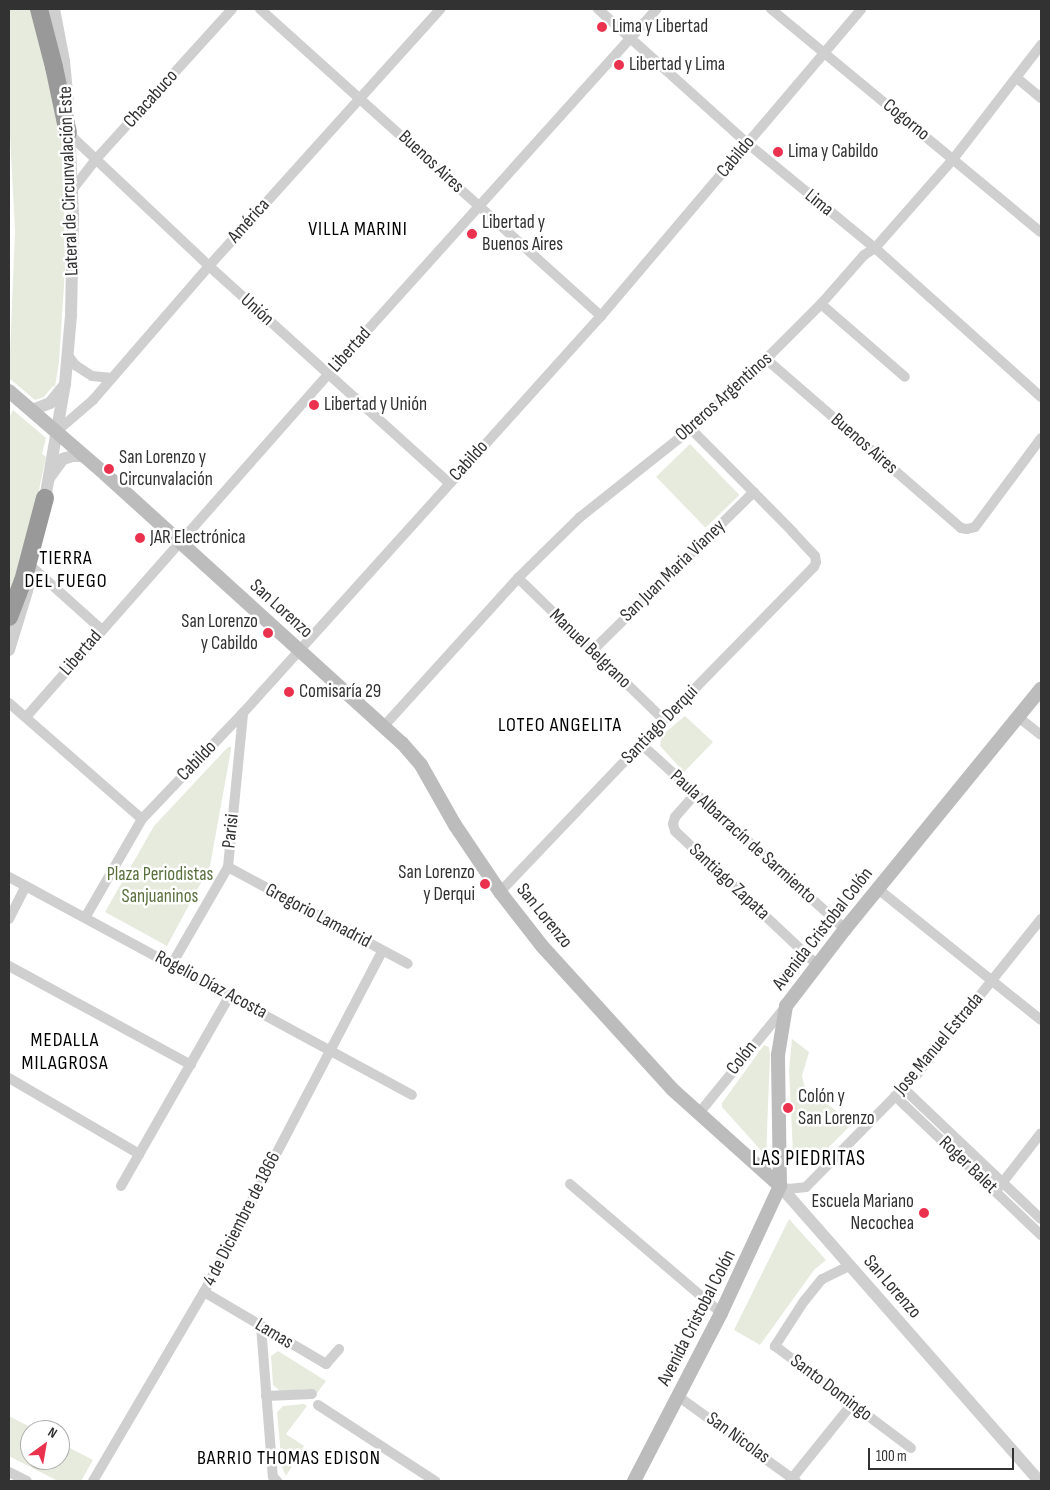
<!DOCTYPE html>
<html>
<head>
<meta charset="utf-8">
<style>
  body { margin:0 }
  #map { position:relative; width:1050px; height:1490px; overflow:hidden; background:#fff; font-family:"Sofia Sans Condensed",sans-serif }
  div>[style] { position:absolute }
  .green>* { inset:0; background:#e6ebdd; transform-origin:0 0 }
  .minor>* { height:10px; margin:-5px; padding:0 5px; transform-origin:5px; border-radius:5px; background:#cfcfcf }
  .tertiary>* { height:12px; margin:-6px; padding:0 6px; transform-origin:6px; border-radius:6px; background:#cfcfcf }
  .secondary>* { height:14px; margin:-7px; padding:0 7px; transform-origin:7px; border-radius:7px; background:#bcbcbc }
  .motorway>* { height:18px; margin:-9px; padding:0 9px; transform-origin:9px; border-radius:9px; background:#999 }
  .dots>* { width:14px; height:14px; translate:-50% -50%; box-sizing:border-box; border:2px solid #fff; border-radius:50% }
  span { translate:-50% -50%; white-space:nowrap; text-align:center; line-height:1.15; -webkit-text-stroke:5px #fff; paint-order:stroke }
  .poi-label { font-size:19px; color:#323232 }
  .left { translate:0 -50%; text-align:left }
  .right { translate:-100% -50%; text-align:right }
  .street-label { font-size:19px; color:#323232 }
  .park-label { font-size:19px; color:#59703d }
  .neighbourhood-label { font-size:20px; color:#000; letter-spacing:1px }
  .quarter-label { font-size:21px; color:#000; letter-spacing:1px }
  .frame { position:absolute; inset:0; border:10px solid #323232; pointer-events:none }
  .north { position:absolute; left:20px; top:1420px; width:50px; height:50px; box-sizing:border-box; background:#fff; border:1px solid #adadad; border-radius:50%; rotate:32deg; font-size:14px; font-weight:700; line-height:20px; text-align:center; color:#323232 }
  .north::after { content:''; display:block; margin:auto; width:18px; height:22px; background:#ea324f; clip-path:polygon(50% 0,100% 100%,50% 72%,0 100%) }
  .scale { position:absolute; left:868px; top:1448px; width:146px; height:22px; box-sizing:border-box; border:2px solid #323232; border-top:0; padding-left:6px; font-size:15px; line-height:18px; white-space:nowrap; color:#323232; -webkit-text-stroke:4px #fff; paint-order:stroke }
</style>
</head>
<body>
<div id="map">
  <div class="green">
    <i style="clip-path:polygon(9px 9px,35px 9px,61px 132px,63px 156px,65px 270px,59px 362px,55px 387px,53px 386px,44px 397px,35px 400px,9px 378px,15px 231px,9px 115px)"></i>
    <i style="clip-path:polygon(13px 410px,46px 438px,42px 454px,46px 457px,31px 528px,9px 608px,9px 418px)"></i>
    <i style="left:690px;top:444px;width:71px;height:47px;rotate:46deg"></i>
    <i style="clip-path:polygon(685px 716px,713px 742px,684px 772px,660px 746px,662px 735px)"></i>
    <i style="clip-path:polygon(228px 747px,231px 747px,231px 750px,210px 866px,167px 946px,105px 912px,154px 826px)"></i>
    <i style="clip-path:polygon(792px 1039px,809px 1052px,802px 1076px,805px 1088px,853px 1123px,807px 1169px,793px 1152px,789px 1070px)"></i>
    <i style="clip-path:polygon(764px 1045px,769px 1047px,770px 1056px,766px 1156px,722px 1107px,722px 1103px)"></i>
    <i style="clip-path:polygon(789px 1219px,826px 1260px,814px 1270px,760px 1345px,734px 1330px)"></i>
    <i style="clip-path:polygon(278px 1351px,326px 1381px,317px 1393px,311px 1389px,280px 1391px,273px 1385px,271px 1356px)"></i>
    <i style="clip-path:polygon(304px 1404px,307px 1406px,286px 1434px,304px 1446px,286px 1476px,282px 1467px,277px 1412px,283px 1406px)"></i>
    <i style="clip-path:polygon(9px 1416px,36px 1430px,30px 1430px,30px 1460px,60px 1460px,60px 1443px,93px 1460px,81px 1481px,58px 1481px,9px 1456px)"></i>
  </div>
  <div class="minor">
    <i style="left:260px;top:9px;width:459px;rotate:42deg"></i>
    <i style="left:598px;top:9px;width:200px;rotate:42deg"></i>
    <i style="left:747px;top:143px;width:166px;rotate:39.4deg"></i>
    <i style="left:875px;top:248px;width:223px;rotate:41.9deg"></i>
    <i style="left:771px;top:9px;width:350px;rotate:39.6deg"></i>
    <i style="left:1017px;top:78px;width:31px;rotate:40deg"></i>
    <i style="left:68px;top:133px;width:194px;rotate:43.3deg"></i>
    <i style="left:209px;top:266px;width:324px;rotate:42.1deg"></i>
    <i style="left:72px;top:190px;width:41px;rotate:-52deg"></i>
    <i style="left:97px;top:158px;width:201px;rotate:-47.8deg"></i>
    <i style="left:821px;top:304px;width:111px;rotate:41deg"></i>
    <i style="left:68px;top:355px;width:12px;rotate:55deg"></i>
    <i style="left:75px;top:365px;width:20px;rotate:33deg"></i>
    <i style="left:92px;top:376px;width:20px;rotate:6deg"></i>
    <i style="left:766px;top:359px;width:258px;rotate:40.9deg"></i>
    <i style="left:961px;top:528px;width:6px;rotate:9deg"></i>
    <i style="left:967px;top:529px;width:8px;rotate:-14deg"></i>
    <i style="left:975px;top:527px;width:111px;rotate:-53.4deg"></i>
    <i style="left:57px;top:431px;width:48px;rotate:-40.7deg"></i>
    <i style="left:93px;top:400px;width:177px;rotate:-49.1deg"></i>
    <i style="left:209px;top:266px;width:346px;rotate:-48deg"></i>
    <i style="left:33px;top:568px;width:93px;rotate:41.9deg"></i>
    <i style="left:518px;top:578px;width:204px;rotate:44.2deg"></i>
    <i style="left:592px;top:651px;width:227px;rotate:-44.5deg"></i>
    <i style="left:9px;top:703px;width:176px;rotate:41.1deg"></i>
    <i style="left:26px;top:717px;width:457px;rotate:-48.6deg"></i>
    <i style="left:328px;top:374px;width:491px;rotate:-48deg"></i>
    <i style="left:1018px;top:717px;width:29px;rotate:38deg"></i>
    <i style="left:384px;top:726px;width:200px;rotate:-47.8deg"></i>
    <i style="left:518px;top:578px;width:86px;rotate:-44.5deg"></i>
    <i style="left:579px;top:518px;width:143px;rotate:-38.5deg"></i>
    <i style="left:691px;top:429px;width:103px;rotate:-43deg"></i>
    <i style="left:766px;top:359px;width:78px;rotate:-45deg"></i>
    <i style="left:821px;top:304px;width:65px;rotate:-48.7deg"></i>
    <i style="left:864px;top:255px;width:13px;rotate:-32deg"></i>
    <i style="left:875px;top:248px;width:120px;rotate:-48.7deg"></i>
    <i style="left:954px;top:158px;width:143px;rotate:-52.4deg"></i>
    <i style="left:641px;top:744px;width:275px;rotate:42.2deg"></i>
    <i style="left:696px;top:793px;width:32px;rotate:131deg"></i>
    <i style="left:675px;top:817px;width:7px;rotate:106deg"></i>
    <i style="left:673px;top:824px;width:7px;rotate:74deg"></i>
    <i style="left:675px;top:831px;width:195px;rotate:43.3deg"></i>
    <i style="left:228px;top:867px;width:204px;rotate:28.3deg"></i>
    <i style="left:9px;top:877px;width:458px;rotate:28.4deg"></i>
    <i style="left:878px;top:889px;width:209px;rotate:38.8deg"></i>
    <i style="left:500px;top:892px;width:238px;rotate:-46.4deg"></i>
    <i style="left:664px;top:720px;width:214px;rotate:-45.6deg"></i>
    <i style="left:814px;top:567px;width:5px;rotate:-68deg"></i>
    <i style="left:816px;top:562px;width:6px;rotate:-99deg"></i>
    <i style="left:815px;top:556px;width:33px;rotate:-133deg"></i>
    <i style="left:793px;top:532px;width:145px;rotate:-134.7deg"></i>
    <i style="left:85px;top:918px;width:114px;rotate:-60.1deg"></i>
    <i style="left:142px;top:819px;width:146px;rotate:-46.4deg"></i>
    <i style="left:243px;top:713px;width:535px;rotate:-47.96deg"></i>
    <i style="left:601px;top:316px;width:402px;rotate:-49.7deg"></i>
    <i style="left:9px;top:919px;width:37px;rotate:-63deg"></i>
    <i style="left:172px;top:964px;width:112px;rotate:-60deg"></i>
    <i style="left:228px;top:867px;width:155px;rotate:-84.4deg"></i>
    <i style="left:9px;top:966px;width:207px;rotate:28.5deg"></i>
    <i style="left:9px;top:1078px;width:151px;rotate:30.3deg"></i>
    <i style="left:903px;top:1088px;width:190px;rotate:43.5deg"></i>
    <i style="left:895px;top:1096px;width:202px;rotate:43.6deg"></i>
    <i style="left:700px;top:1112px;width:136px;rotate:-50.9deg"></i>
    <i style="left:570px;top:1184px;width:199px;rotate:40.5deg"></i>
    <i style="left:121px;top:1186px;width:220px;rotate:-60.3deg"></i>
    <i style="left:780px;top:1186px;width:9px;rotate:21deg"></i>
    <i style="left:788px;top:1189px;width:18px;rotate:-6deg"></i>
    <i style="left:806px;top:1187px;width:160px;rotate:-45.5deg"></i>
    <i style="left:918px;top:1073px;width:197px;rotate:-51.4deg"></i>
    <i style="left:999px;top:1187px;width:68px;rotate:-52.1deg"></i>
    <i style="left:849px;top:1266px;width:30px;rotate:154deg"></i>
    <i style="left:822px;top:1279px;width:28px;rotate:129deg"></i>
    <i style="left:804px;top:1301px;width:54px;rotate:122.8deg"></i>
    <i style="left:775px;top:1346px;width:170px;rotate:36.9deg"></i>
    <i style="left:204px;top:1292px;width:142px;rotate:30.5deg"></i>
    <i style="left:326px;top:1364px;width:20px;rotate:-49deg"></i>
    <i style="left:261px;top:1326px;width:151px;rotate:85.5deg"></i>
    <i style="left:273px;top:1477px;width:6px;rotate:45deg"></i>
    <i style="left:266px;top:1396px;width:46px;rotate:-2.5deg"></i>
    <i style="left:679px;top:1397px;width:144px;rotate:35.7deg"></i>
    <i style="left:318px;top:1405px;width:140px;rotate:33deg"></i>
    <i style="left:9px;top:1472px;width:20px;rotate:27deg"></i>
    <i style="left:93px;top:1481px;width:219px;rotate:-59.6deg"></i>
    <i style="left:204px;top:1292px;width:385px;rotate:-62.4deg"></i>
    <i style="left:790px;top:1481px;width:99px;rotate:-51.2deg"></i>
  </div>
  <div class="tertiary">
    <i style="left:54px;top:9px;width:53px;rotate:79.1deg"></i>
    <i style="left:64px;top:61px;width:42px;rotate:84.6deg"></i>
    <i style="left:32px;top:410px;width:19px;rotate:-21deg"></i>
    <i style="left:50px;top:403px;width:21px;rotate:-51deg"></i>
    <i style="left:49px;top:478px;width:24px;rotate:-54deg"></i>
    <i style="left:63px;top:459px;width:10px;rotate:-17deg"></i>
    <i style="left:73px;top:456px;width:11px"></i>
    <i style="left:44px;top:505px;width:123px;rotate:-80.2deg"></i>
    <i style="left:65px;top:384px;width:69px;rotate:-85deg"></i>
    <i style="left:71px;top:315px;width:99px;rotate:-88.8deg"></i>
    <i style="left:73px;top:216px;width:91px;rotate:-92.5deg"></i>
    <i style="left:9px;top:650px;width:65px;rotate:-73deg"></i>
    <i style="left:780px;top:1186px;width:393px;rotate:48.7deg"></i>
  </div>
  <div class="secondary">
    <i style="left:9px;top:391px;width:127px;rotate:40.8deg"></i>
    <i style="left:105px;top:474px;width:401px;rotate:42.2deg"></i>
    <i style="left:402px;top:743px;width:29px;rotate:49deg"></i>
    <i style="left:421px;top:765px;width:69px;rotate:60.5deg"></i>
    <i style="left:455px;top:825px;width:81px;rotate:56.1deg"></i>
    <i style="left:500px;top:892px;width:68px;rotate:52.1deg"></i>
    <i style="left:542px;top:946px;width:193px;rotate:47.7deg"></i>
    <i style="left:672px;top:1089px;width:145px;rotate:41.9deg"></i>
    <i style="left:634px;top:1481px;width:189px;rotate:-62.6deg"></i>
    <i style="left:721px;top:1313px;width:140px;rotate:-65.1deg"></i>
    <i style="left:780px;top:1186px;width:131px;rotate:-90.9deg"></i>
    <i style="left:778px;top:1055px;width:50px;rotate:-80.7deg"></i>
    <i style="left:786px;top:1006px;width:97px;rotate:-52.5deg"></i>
    <i style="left:845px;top:929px;width:310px;rotate:-50.8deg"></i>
  </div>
  <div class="motorway">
    <i style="left:39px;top:9px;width:60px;rotate:75.5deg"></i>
    <i style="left:54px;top:67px;width:67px;rotate:78deg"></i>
    <i style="left:9px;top:617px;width:39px;rotate:-69deg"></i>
    <i style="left:23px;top:581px;width:86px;rotate:-75.2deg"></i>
  </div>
  <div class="dots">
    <i style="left:602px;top:27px;background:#ea324f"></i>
    <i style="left:619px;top:65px;background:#ea324f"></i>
    <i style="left:778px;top:152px;background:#ea324f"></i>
    <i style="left:472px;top:234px;background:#ea324f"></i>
    <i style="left:314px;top:405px;background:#ea324f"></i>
    <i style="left:109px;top:469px;background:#ea324f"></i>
    <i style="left:140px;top:538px;background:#ea324f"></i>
    <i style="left:268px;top:633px;background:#ea324f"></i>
    <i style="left:289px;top:692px;background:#ea324f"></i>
    <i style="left:485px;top:884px;background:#ea324f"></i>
    <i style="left:788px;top:1108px;background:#ea324f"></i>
    <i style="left:924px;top:1213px;background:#ea324f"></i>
  </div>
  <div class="poi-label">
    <span class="left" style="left:612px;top:27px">Lima y Libertad</span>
    <span class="left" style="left:629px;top:65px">Libertad y Lima</span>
    <span class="left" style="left:788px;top:152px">Lima y Cabildo</span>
    <span class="left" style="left:482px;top:234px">Libertad y<br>Buenos Aires</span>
    <span class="left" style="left:324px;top:405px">Libertad y Unión</span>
    <span class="left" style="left:119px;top:469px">San Lorenzo y<br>Circunvalación</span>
    <span class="left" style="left:150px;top:538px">JAR Electrónica</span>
    <span class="right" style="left:258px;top:633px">San Lorenzo<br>y Cabildo</span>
    <span class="left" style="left:299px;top:692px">Comisaría 29</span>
    <span class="right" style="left:475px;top:884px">San Lorenzo<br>y Derqui</span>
    <span class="left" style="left:798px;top:1108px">Colón y<br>San Lorenzo</span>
    <span class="right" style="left:914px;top:1213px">Escuela Mariano<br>Necochea</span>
  </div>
  <div class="street-label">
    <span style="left:151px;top:99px;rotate:-48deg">Chacabuco</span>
    <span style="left:906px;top:120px;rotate:39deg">Cogorno</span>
    <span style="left:736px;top:157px;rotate:-50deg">Cabildo</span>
    <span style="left:431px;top:162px;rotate:43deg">Buenos Aires</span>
    <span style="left:69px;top:181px;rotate:-92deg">Lateral de Circunvalación Este</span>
    <span style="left:819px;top:203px;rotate:39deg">Lima</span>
    <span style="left:249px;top:221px;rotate:-48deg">América</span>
    <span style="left:257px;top:310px;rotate:42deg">Unión</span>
    <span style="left:350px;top:350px;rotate:-48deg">Libertad</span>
    <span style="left:724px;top:397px;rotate:-42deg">Obreros Argentinos</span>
    <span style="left:864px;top:444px;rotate:41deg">Buenos Aires</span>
    <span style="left:469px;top:461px;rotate:-48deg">Cabildo</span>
    <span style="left:673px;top:571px;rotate:-44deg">San Juan Maria Vianey</span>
    <span style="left:281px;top:609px;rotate:42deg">San Lorenzo</span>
    <span style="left:590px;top:649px;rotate:44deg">Manuel Belgrano</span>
    <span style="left:81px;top:653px;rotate:-49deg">Libertad</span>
    <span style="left:660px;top:725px;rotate:-46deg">Santiago Derqui</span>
    <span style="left:197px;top:761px;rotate:-46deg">Cabildo</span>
    <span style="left:231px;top:831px;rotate:-84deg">Parisi</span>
    <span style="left:743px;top:837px;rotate:42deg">Paula Albarracín de Sarmiento</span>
    <span style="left:729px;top:882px;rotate:43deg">Santiago Zapata</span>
    <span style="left:318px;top:916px;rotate:28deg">Gregorio Lamadrid</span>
    <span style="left:544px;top:916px;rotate:51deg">San Lorenzo</span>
    <span style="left:823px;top:929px;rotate:-52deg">Avenida Cristobal Colón</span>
    <span style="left:211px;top:985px;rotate:28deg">Rogelio Díaz Acosta</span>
    <span style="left:939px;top:1044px;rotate:-50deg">Jose Manuel Estrada</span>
    <span style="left:742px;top:1058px;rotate:-52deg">Colón</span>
    <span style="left:968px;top:1165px;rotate:44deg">Roger Balet</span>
    <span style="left:242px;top:1219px;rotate:-63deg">4 de Diciembre de 1866</span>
    <span style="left:892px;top:1287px;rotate:49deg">San Lorenzo</span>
    <span style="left:697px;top:1318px;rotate:-63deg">Avenida Cristobal Colón</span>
    <span style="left:274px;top:1334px;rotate:31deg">Lamas</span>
    <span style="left:831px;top:1388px;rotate:37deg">Santo Domingo</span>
    <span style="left:738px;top:1438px;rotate:36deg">San Nicolas</span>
  </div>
  <div class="park-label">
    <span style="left:160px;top:886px">Plaza Periodistas<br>Sanjuaninos</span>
  </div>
  <div class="neighbourhood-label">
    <span style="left:358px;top:229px">VILLA MARINI</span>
    <span style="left:66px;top:570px">TIERRA<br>DEL FUEGO</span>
    <span style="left:560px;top:725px">LOTEO ANGELITA</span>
    <span style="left:65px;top:1052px">MEDALLA<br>MILAGROSA</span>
    <span style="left:289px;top:1458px">BARRIO THOMAS EDISON</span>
  </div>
  <div class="quarter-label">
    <span style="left:809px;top:1159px">LAS PIEDRITAS</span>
  </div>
  <div class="frame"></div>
  <div class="north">N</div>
  <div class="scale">100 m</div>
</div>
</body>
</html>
